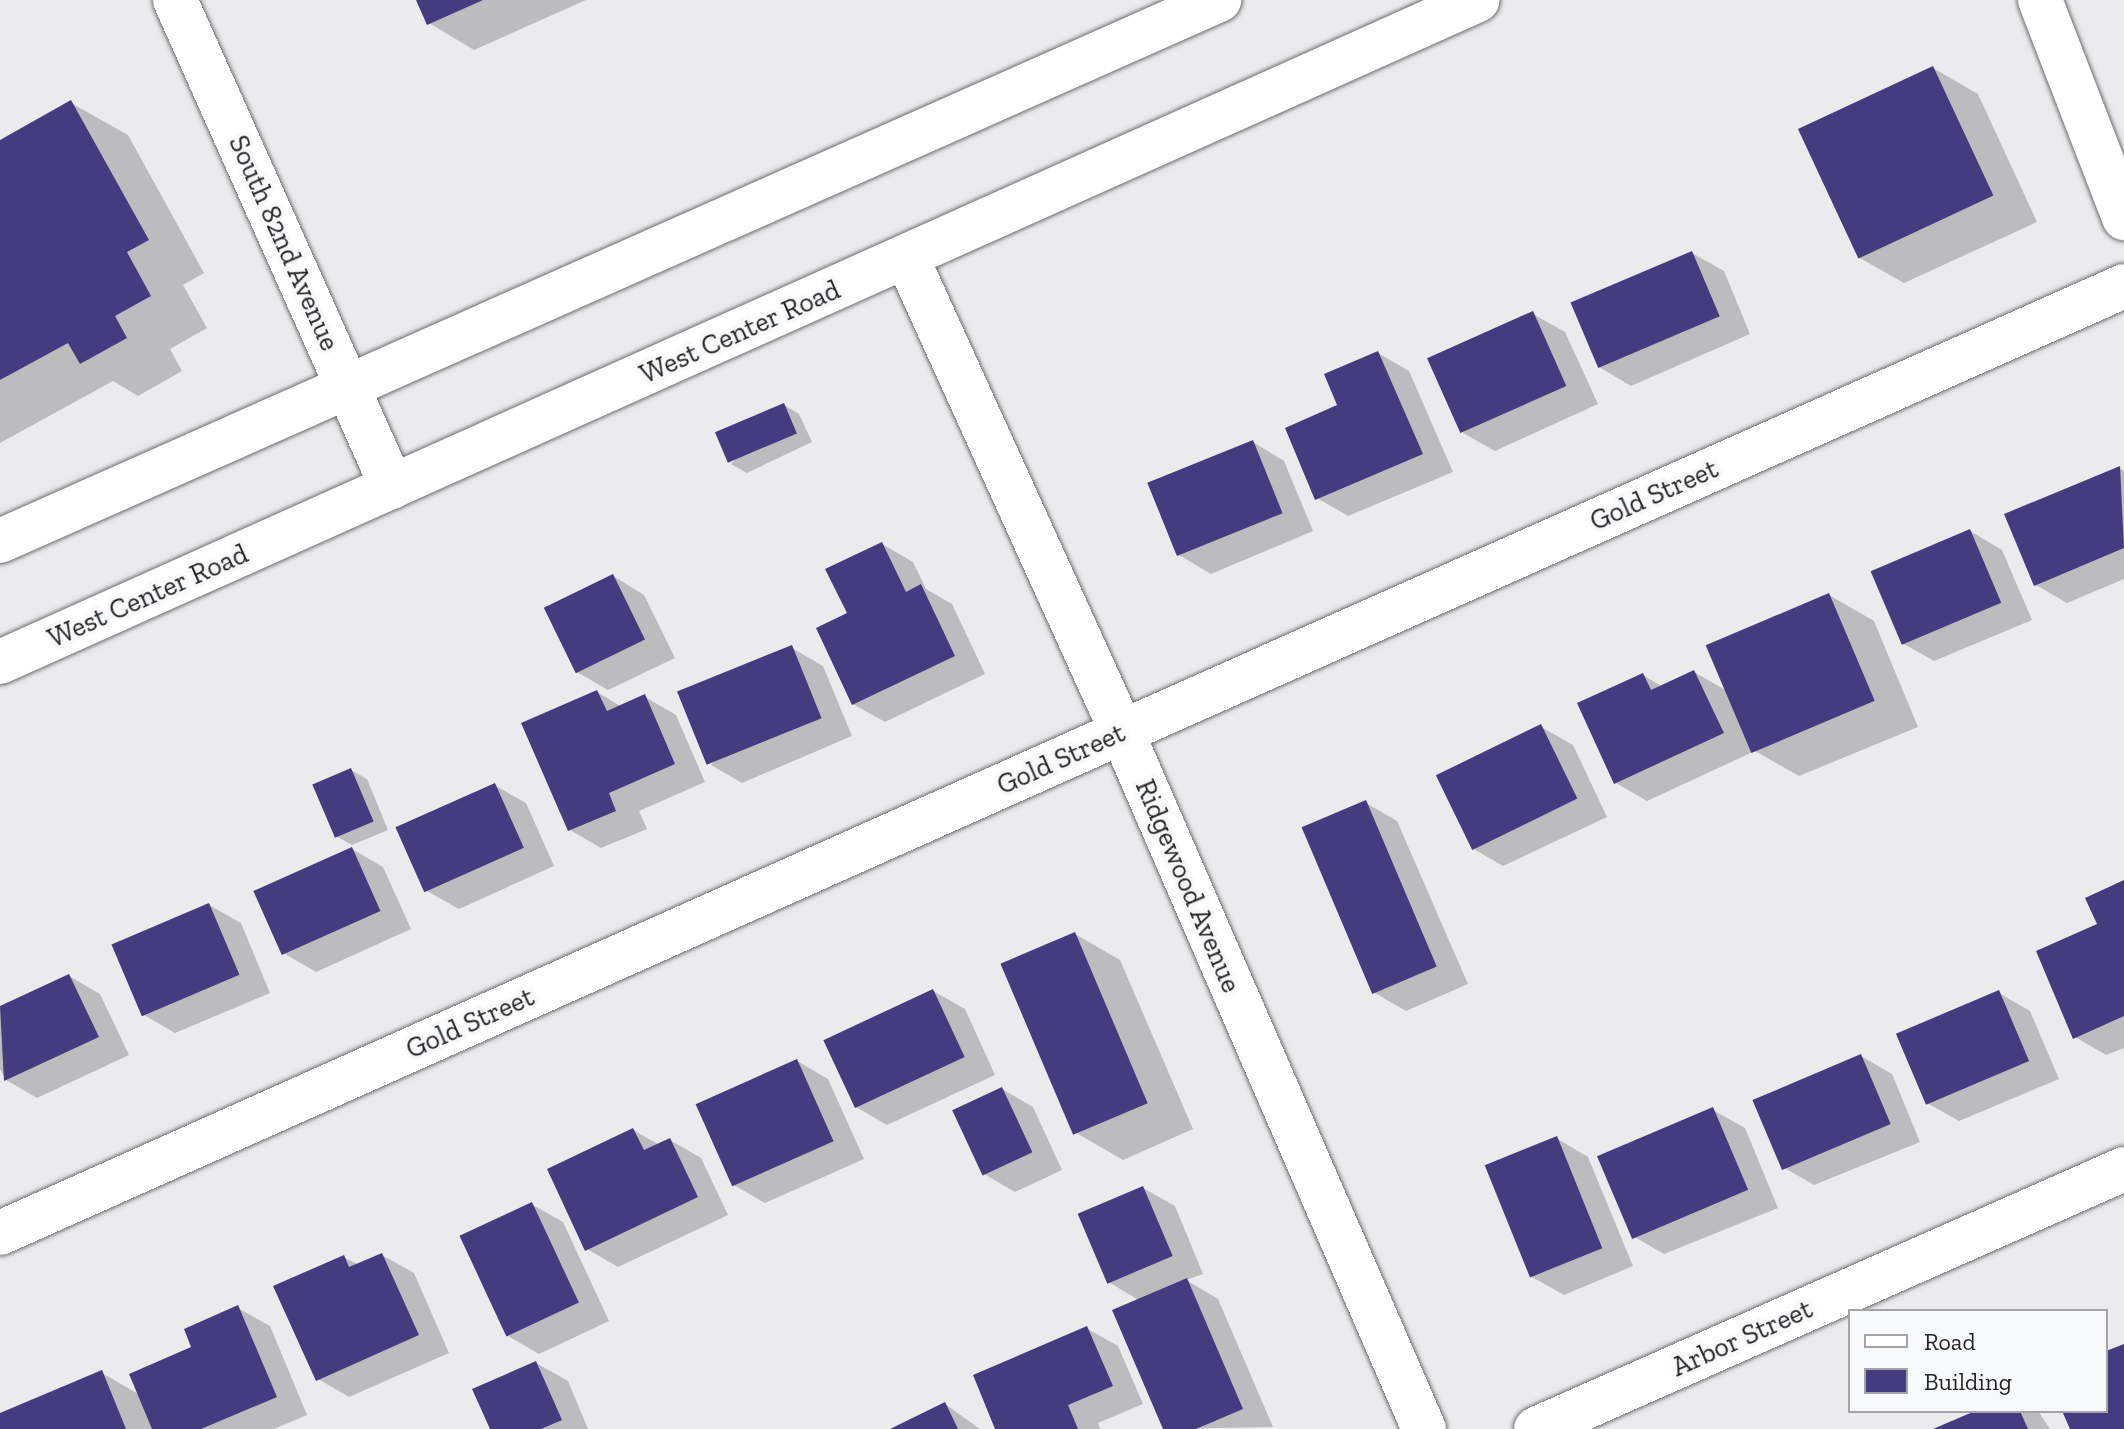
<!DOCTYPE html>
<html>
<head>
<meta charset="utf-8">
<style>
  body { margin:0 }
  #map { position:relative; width:2124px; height:1429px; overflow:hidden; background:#ebebee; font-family:"Zilla Slab",serif }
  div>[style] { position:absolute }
  .shadow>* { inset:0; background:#0003 }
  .building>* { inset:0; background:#453c7f; transform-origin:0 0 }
  .roads { filter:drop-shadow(0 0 2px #6d6d70) drop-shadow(0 0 2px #6d6d70) }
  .minor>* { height:44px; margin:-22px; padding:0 22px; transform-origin:22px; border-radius:22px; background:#fff }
  .secondary>* { height:44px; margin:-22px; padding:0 22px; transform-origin:22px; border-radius:22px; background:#fff }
  .primary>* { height:44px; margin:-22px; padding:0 22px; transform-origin:22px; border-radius:22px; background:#fff }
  span { translate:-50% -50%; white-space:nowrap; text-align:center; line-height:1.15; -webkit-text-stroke:8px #f8f9fb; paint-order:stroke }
  .street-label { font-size:28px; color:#252526 }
  .legend { position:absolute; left:1848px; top:1309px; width:260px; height:104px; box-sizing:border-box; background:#f8f9fb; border:2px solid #a4a4a6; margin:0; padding:10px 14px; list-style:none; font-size:24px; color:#252526 }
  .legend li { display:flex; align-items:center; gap:16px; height:40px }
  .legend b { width:40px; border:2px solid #a4a4a6 }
</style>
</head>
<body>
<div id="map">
  <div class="shadow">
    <i style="clip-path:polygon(418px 0,586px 0,474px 50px,429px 23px)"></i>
    <i style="clip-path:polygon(1933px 68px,1978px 94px,2037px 222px,1904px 283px,1858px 257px)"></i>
    <i style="clip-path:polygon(71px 103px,128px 135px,204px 273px,183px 285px,207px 328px,170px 349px,182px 371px,138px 396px,113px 381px,0 443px,0 142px)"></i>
    <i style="clip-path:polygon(1692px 253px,1724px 271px,1750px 334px,1631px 386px,1599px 367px)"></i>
    <i style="clip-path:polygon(1533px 314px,1565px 332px,1598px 404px,1495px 451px,1463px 433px)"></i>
    <i style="clip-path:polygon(1378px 353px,1409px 371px,1453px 472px,1348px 516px,1317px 498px,1340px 406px)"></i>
    <i style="clip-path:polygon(784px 405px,799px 414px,812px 442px,747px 473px,731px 464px)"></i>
    <i style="clip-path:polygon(1253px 442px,1284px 461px,1313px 531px,1211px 574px,1179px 555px)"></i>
    <i style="clip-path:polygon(2119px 468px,2124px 471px,2124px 579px,2067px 603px,2036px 585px)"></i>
    <i style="clip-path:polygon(1970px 531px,2002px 550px,2032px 620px,1934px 661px,1902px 643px)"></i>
    <i style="clip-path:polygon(882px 544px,913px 562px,926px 589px,952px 604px,985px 674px,885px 722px,853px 704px,849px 614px)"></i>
    <i style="clip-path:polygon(613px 576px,644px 595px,675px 658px,608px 690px,577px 672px)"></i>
    <i style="clip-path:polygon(1829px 595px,1874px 621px,1918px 727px,1799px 776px,1755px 751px,1647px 801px,1616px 783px,1643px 675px,1663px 687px,1694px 672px,1729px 692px)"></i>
    <i style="clip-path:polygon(792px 648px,823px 666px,852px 736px,742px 783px,711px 765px)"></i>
    <i style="clip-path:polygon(597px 692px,622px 707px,645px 697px,676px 715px,705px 782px,639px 811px,647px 829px,601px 848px,570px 830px)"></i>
    <i style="clip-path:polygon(1541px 727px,1573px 745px,1607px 817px,1503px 866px,1472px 848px)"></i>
    <i style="clip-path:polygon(351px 770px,367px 779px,388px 830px,352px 845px,336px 836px)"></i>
    <i style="clip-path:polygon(494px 785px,526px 803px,554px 866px,459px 909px,427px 891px)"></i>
    <i style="clip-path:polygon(1366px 803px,1397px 821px,1468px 984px,1406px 1011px,1375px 993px)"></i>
    <i style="clip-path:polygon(352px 849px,383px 867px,411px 929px,316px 972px,285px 954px)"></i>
    <i style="clip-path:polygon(2124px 883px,2124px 1048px,2106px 1055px,2075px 1037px,2099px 926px)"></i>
    <i style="clip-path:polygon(209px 905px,241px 923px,270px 993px,175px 1033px,144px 1015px)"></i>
    <i style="clip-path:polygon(1075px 934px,1120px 960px,1193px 1129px,1123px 1160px,1078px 1134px)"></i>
    <i style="clip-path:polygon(69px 976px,100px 994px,129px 1055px,37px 1098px,6px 1080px,0 1069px,0 1009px)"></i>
    <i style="clip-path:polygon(933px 991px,965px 1009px,995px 1075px,887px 1125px,856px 1107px)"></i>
    <i style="clip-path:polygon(1999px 993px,2030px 1011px,2059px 1079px,1959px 1121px,1927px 1103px)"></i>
    <i style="clip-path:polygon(1861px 1056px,1892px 1074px,1920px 1142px,1814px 1185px,1783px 1167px)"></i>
    <i style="clip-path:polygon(797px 1061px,828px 1079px,864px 1159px,765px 1203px,734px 1185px)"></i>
    <i style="clip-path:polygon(1002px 1089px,1033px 1107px,1062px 1170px,1015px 1192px,984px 1174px)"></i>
    <i style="clip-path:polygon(1713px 1110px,1745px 1128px,1778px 1208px,1664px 1254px,1633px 1236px)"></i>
    <i style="clip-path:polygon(633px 1130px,660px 1145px,670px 1140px,701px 1158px,728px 1215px,618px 1267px,587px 1249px)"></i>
    <i style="clip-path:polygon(1556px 1138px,1588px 1157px,1633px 1266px,1564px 1295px,1532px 1277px)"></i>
    <i style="clip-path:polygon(1143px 1188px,1175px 1206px,1203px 1274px,1186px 1280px,1218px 1299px,1273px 1427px,1165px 1429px,1140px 1301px,1107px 1281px)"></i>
    <i style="clip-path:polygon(531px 1204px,563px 1222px,609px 1321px,539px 1354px,508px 1336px)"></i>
    <i style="clip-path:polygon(382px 1255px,414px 1273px,449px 1353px,349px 1397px,318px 1379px,343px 1257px,359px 1265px)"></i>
    <i style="clip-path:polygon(238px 1308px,270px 1326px,307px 1415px,274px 1429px,0 1429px,0 1415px,102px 1373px,140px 1395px)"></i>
    <i style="clip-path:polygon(1086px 1328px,1118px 1346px,1143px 1404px,1098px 1423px,1100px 1429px,998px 1429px)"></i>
    <i style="clip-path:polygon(536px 1363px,568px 1381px,588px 1429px,492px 1429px)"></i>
    <i style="clip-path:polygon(945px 1404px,980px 1429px,894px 1429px)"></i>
    <i style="clip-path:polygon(1980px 1411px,2038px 1411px,2050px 1429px,1938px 1429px)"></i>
  </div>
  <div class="building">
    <i style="clip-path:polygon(416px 0,483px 0,427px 25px)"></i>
    <i style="left:1933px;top:66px;width:143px;height:149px;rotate:65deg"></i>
    <i style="clip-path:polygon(71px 100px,149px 240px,127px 252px,151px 296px,115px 316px,127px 338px,80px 364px,68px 343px,0 380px,0 140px)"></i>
    <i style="left:1692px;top:251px;width:71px;height:132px;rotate:67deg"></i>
    <i style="left:1533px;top:311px;width:82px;height:116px;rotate:66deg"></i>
    <i style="clip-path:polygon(1378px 351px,1423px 454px,1315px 500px,1285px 428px,1337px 405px,1324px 374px)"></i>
    <i style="left:784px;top:403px;width:33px;height:75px;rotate:67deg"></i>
    <i style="left:1253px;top:440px;width:79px;height:114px;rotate:68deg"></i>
    <i style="clip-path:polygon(2120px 466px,2124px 548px,2034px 586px,2004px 514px)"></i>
    <i style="left:1970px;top:529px;width:80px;height:108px;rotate:67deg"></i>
    <i style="clip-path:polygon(882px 542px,906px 592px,921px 584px,955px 656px,852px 705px,816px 628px,847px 613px,825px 569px)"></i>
    <i style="left:613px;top:574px;width:73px;height:77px;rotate:64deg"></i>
    <i style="left:1829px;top:593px;width:117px;height:134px;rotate:67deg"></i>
    <i style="left:792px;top:645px;width:79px;height:124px;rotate:68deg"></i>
    <i style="clip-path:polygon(1694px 670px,1724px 733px,1614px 784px,1577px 703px,1643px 673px,1651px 690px)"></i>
    <i style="clip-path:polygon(597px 690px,607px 711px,645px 694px,675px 764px,609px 793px,616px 811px,568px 831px,521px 723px)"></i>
    <i style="left:1541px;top:724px;width:83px;height:117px;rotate:64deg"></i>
    <i style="left:351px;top:768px;width:58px;height:42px;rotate:67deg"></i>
    <i style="left:495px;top:783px;width:71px;height:109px;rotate:66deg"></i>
    <i style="left:1366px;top:800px;width:181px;height:70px;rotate:67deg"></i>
    <i style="left:352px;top:847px;width:70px;height:108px;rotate:66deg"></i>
    <i style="clip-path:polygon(2124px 880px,2124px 1016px,2073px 1039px,2036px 951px,2097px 924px,2085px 898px)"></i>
    <i style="left:209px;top:903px;width:78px;height:106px;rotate:67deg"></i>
    <i style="left:1075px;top:932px;width:186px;height:81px;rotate:67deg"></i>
    <i style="clip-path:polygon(69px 974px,99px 1037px,4px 1081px,0 1006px)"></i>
    <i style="left:933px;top:989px;width:75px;height:121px;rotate:65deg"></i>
    <i style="left:1999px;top:990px;width:77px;height:112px;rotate:67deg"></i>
    <i style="left:1861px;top:1054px;width:76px;height:118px;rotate:67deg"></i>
    <i style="left:797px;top:1059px;width:90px;height:111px;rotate:66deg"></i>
    <i style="left:1002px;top:1087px;width:72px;height:55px;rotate:65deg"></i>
    <i style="left:1713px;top:1107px;width:90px;height:126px;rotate:67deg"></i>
    <i style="clip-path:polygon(633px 1128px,644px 1150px,670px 1138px,698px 1197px,585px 1251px,547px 1169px)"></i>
    <i style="left:1557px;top:1136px;width:121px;height:78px;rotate:68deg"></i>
    <i style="left:1143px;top:1186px;width:76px;height:71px;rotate:67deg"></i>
    <i style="left:532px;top:1202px;width:111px;height:80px;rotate:65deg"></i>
    <i style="clip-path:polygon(382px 1253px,419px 1335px,316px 1381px,273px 1286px,344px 1255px,349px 1267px)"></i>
    <i style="clip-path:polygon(1187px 1278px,1243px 1409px,1196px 1429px,1163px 1429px,1112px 1310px)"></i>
    <i style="clip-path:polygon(238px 1305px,277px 1397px,201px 1429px,152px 1429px,129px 1374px,191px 1347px,184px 1329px)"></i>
    <i style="clip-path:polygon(1087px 1326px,1113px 1386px,1068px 1405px,1078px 1429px,995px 1429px,973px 1375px)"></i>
    <i style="clip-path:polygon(2124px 1344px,2124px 1429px,2070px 1429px,2062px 1411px,2106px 1411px,2106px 1351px)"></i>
    <i style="clip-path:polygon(536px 1361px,562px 1420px,541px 1429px,490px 1429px,472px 1389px)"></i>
    <i style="clip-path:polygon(102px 1370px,126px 1429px,0 1429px,0 1413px)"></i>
    <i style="clip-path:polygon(945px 1402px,958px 1429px,890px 1429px)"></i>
    <i style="clip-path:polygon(1975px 1411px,2020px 1411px,2028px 1429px,1933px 1429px)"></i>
  </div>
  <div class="roads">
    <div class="minor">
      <i style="left:175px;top:0;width:533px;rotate:65.98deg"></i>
      <i style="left:0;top:1233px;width:1229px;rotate:-24.06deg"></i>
      <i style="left:1122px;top:732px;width:520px;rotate:-114.4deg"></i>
      <i style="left:1536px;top:1429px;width:643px;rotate:-23.85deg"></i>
    </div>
    <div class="secondary">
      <i style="left:2040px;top:0;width:234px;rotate:68.9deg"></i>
      <i style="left:1424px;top:1429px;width:760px;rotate:-113.43deg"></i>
      <i style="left:1122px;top:732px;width:1097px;rotate:-23.99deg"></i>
    </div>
    <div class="primary">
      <i style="left:0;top:541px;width:1334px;rotate:-23.93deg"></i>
      <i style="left:0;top:662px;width:1619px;rotate:-24.13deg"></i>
    </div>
  </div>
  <div class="street-label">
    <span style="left:284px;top:243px;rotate:66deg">South 82nd Avenue</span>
    <span style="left:740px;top:332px;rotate:-24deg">West Center Road</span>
    <span style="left:1654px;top:495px;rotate:-24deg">Gold Street</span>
    <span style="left:148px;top:596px;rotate:-24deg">West Center Road</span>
    <span style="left:1061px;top:759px;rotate:-24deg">Gold Street</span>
    <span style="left:1188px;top:886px;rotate:67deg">Ridgewood Avenue</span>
    <span style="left:470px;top:1023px;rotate:-24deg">Gold Street</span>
    <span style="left:1742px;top:1338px;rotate:-24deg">Arbor Street</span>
  </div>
  <ul class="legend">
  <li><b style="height:10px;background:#fff"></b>Road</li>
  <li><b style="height:22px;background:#453c7f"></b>Building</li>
  </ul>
</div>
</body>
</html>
